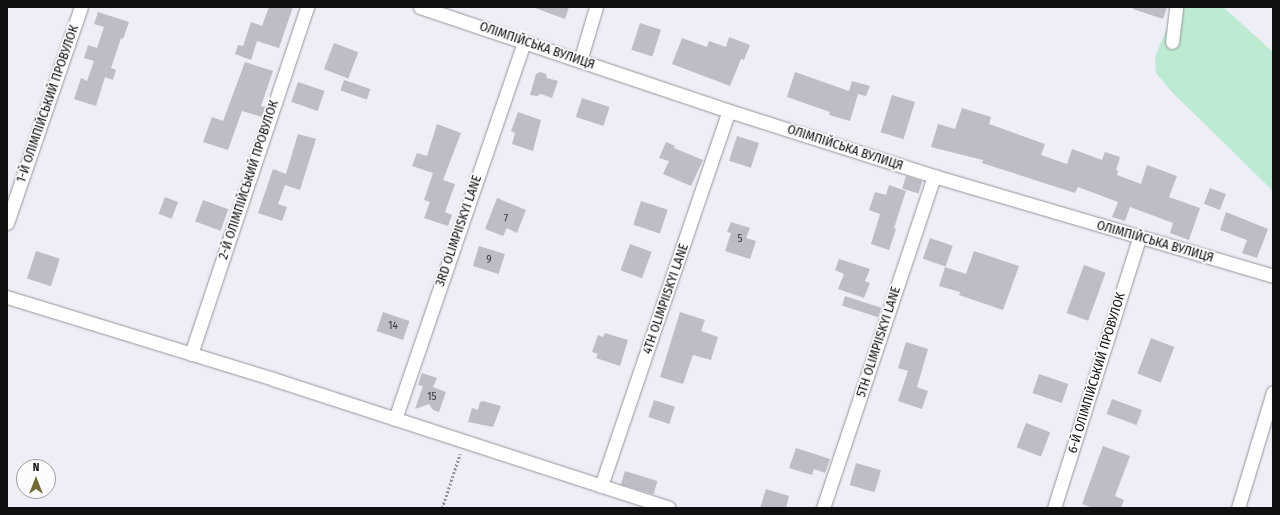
<!DOCTYPE html>
<html>
<head>
<meta charset="utf-8">
<style>
  body { margin:0 }
  #map { position:relative; width:1280px; height:515px; overflow:hidden; background:#eeeef6; font-family:"Fira Sans Condensed",sans-serif }
  div>[style] { position:absolute }
  .green>* { inset:0; background:#bdead2 }
  .building>* { inset:0; background:#bebdc5; transform-origin:0 0 }
  .path>* { height:2.5px; margin-top:-1.25px; transform-origin:0; background:repeating-linear-gradient(90deg,#94949a 0 2px,transparent 0 4px) }
  .roads { filter:drop-shadow(0 0 1px #94949b) drop-shadow(0 0 1px #94949b) }
  .street>* { height:13px; margin:-6.5px; padding:0 6.5px; transform-origin:6.5px; border-radius:6.5px; background:#fff }
  span { translate:-50% -50%; white-space:nowrap; text-align:center; line-height:1.15; -webkit-text-stroke:3.5px #fcfcff; paint-order:stroke }
  .number-label { font-size:11px; color:#3c3b40 }
  .number-label span { -webkit-text-stroke-width:0 }
  .street-label { font-size:13px; color:#101013 }
  .frame { position:absolute; inset:0; border:8px solid #101013; pointer-events:none }
  .north { position:absolute; left:16px; top:459px; width:40px; height:40px; box-sizing:border-box; background:#fcfcff; border:1px solid #9e9ea1; border-radius:50%; rotate:0deg; font-size:11px; font-weight:700; line-height:16px; text-align:center; color:#101013 }
  .north::after { content:''; display:block; margin:auto; width:14px; height:18px; background:#706835; clip-path:polygon(50% 0,100% 100%,50% 72%,0 100%) }
</style>
</head>
<body>
<div id="map">
  <div class="green">
    <i style="clip-path:polygon(1176px 7px,1223px 7px,1273px 52px,1273px 191px,1172px 92px,1156px 73px,1155px 57px)"></i>
  </div>
  <div class="building">
    <i style="clip-path:polygon(269px 7px,293px 7px,279px 48px,257px 41px,251px 60px,235px 54px,238px 45px,243px 46px,251px 22px,262px 26px)"></i>
    <i style="clip-path:polygon(535px 7px,569px 7px,565px 19px,535px 8px)"></i>
    <i style="clip-path:polygon(1133px 7px,1167px 7px,1163px 19px,1133px 9px)"></i>
    <i style="clip-path:polygon(98px 12px,129px 22px,123px 39px,121px 38px,111px 68px,116px 70px,113px 80px,105px 77px,96px 106px,74px 99px,81px 78px,87px 81px,94px 61px,84px 58px,88px 45px,97px 48px,104px 27px,94px 24px)"></i>
    <i style="left:640px;top:23px;width:22px;height:28px;rotate:18deg"></i>
    <i style="clip-path:polygon(729px 37px,750px 45px,744px 60px,741px 59px,730px 86px,672px 64px,682px 38px,707px 47px,709px 41px,726px 47px)"></i>
    <i style="left:334px;top:43px;width:26px;height:28px;rotate:21deg"></i>
    <i style="clip-path:polygon(245px 62px,273px 71px,261px 106px,265px 107px,262px 117px,242px 111px,228px 150px,203px 142px,212px 117px,223px 121px)"></i>
    <i style="clip-path:polygon(540px 72px,546px 74px,547px 78px,558px 81px,552px 98px,541px 94px,537px 96px,530px 95px,536px 74px)"></i>
    <i style="clip-path:polygon(795px 72px,849px 91px,852px 81px,870px 86px,866px 96px,858px 94px,850px 121px,829px 115px,830px 112px,787px 97px)"></i>
    <i style="left:344px;top:80px;width:28px;height:11px;rotate:19deg"></i>
    <i style="left:298px;top:82px;width:28px;height:21px;rotate:19deg"></i>
    <i style="left:892px;top:95px;width:24px;height:39px;rotate:17deg"></i>
    <i style="left:582px;top:98px;width:29px;height:20px;rotate:18deg"></i>
    <i style="clip-path:polygon(962px 108px,991px 117px,989px 124px,1045px 144px,1041px 155px,1067px 164px,1072px 149px,1102px 160px,1105px 152px,1120px 157px,1116px 170px,1118px 171px,1117px 175px,1141px 184px,1147px 165px,1177px 176px,1169px 197px,1200px 208px,1189px 240px,1170px 233px,1173px 223px,1130px 207px,1125px 221px,1112px 217px,1118px 202px,1078px 187px,1075px 193px,982px 163px,983px 160px,931px 147px,938px 124px,955px 129px)"></i>
    <i style="clip-path:polygon(518px 112px,541px 120px,533px 151px,512px 144px,515px 133px,511px 131px)"></i>
    <i style="clip-path:polygon(437px 124px,461px 133px,443px 180px,455px 184px,445px 212px,452px 215px,448px 226px,424px 218px,430px 202px,424px 200px,433px 173px,412px 166px,417px 153px,427px 156px)"></i>
    <i style="clip-path:polygon(298px 134px,316px 139px,300px 190px,285px 185px,278px 204px,287px 207px,282px 221px,258px 213px,273px 169px,286px 174px)"></i>
    <i style="left:737px;top:136px;width:23px;height:26px;rotate:18deg"></i>
    <i style="clip-path:polygon(666px 142px,675px 146px,674px 148px,703px 160px,691px 186px,663px 174px,669px 161px,659px 158px)"></i>
    <i style="left:906px;top:176px;width:17px;height:13px;rotate:17deg"></i>
    <i style="clip-path:polygon(889px 185px,906px 191px,894px 228px,896px 229px,889px 250px,871px 244px,880px 214px,869px 210px,875px 192px,886px 195px)"></i>
    <i style="left:1210px;top:188px;width:17px;height:17px;rotate:21deg"></i>
    <i style="left:165px;top:197px;width:14px;height:18px;rotate:21deg"></i>
    <i style="clip-path:polygon(497px 198px,526px 210px,517px 233px,507px 228px,503px 236px,485px 229px)"></i>
    <i style="left:203px;top:200px;width:27px;height:23px;rotate:20deg"></i>
    <i style="left:641px;top:201px;width:28px;height:25px;rotate:18deg"></i>
    <i style="clip-path:polygon(1226px 212px,1268px 229px,1257px 258px,1242px 253px,1247px 240px,1220px 230px)"></i>
    <i style="clip-path:polygon(731px 222px,750px 228px,746px 238px,756px 241px,750px 259px,725px 251px,731px 233px,727px 232px)"></i>
    <i style="left:930px;top:238px;width:24px;height:22px;rotate:19deg"></i>
    <i style="left:630px;top:244px;width:23px;height:28px;rotate:20deg"></i>
    <i style="left:479px;top:246px;width:27px;height:21px;rotate:17deg"></i>
    <i style="left:36px;top:251px;width:25px;height:29px;rotate:18deg"></i>
    <i style="clip-path:polygon(974px 251px,1019px 266px,1003px 310px,959px 295px,960px 292px,939px 286px,945px 267px,966px 274px)"></i>
    <i style="clip-path:polygon(839px 259px,870px 269px,865px 281px,870px 283px,864px 298px,838px 289px,844px 274px,835px 270px)"></i>
    <i style="left:1084px;top:265px;width:23px;height:51px;rotate:20deg"></i>
    <i style="left:845px;top:296px;width:38px;height:10px;rotate:18deg"></i>
    <i style="left:383px;top:312px;width:28px;height:20px;rotate:19deg"></i>
    <i style="clip-path:polygon(680px 312px,705px 320px,701px 331px,718px 337px,711px 360px,693px 355px,683px 384px,660px 377px)"></i>
    <i style="clip-path:polygon(605px 333px,628px 340px,620px 366px,596px 358px,598px 354px,592px 352px,598px 335px,603px 337px)"></i>
    <i style="left:1151px;top:338px;width:25px;height:38px;rotate:21deg"></i>
    <i style="clip-path:polygon(906px 342px,928px 349px,917px 387px,928px 391px,922px 409px,898px 401px,908px 371px,898px 368px)"></i>
    <i style="clip-path:polygon(422px 373px,437px 378px,433px 387px,446px 392px,439px 412px,433px 410px,429px 404px,415px 409px,423px 386px,418px 385px)"></i>
    <i style="left:1039px;top:374px;width:31px;height:20px;rotate:19deg"></i>
    <i style="left:1112px;top:399px;width:32px;height:16px;rotate:20deg"></i>
    <i style="left:654px;top:400px;width:22px;height:18px;rotate:18deg"></i>
    <i style="clip-path:polygon(483px 401px,501px 406px,493px 427px,468px 422px,472px 408px,478px 410px,480px 402px)"></i>
    <i style="left:1026px;top:423px;width:26px;height:26px;rotate:21deg"></i>
    <i style="clip-path:polygon(1103px 446px,1130px 456px,1115px 496px,1124px 500px,1121px 508px,1093px 508px,1082px 504px)"></i>
    <i style="clip-path:polygon(796px 448px,830px 459px,825px 473px,814px 469px,812px 475px,789px 468px)"></i>
    <i style="left:856px;top:463px;width:26px;height:23px;rotate:16deg"></i>
    <i style="left:625px;top:471px;width:34px;height:14px;rotate:17deg"></i>
    <i style="clip-path:polygon(766px 489px,789px 496px,786px 508px,760px 508px)"></i>
  </div>
  <div class="path">
    <i style="left:442px;top:508px;width:57px;rotate:-71.6deg"></i>
  </div>
  <div class="roads">
    <div class="street">
      <i style="left:420px;top:7px;width:326px;rotate:18.6deg"></i>
      <i style="left:729px;top:111px;width:215px;rotate:17.6deg"></i>
      <i style="left:934px;top:176px;width:353px;rotate:16.4deg"></i>
      <i style="left:1172px;top:42px;width:35px;rotate:-83deg"></i>
      <i style="left:580px;top:61px;width:56px;rotate:-73.5deg"></i>
      <i style="left:7px;top:223px;width:228px;rotate:-71.1deg"></i>
      <i style="left:7px;top:297px;width:278px;rotate:17.1deg"></i>
      <i style="left:273px;top:379px;width:416px;rotate:18deg"></i>
      <i style="left:191px;top:354px;width:366px;rotate:-71.5deg"></i>
      <i style="left:395px;top:419px;width:398px;rotate:-71.1deg"></i>
      <i style="left:601px;top:486px;width:396px;rotate:-71.2deg"></i>
      <i style="left:823px;top:508px;width:350px;rotate:-71.5deg"></i>
      <i style="left:1054px;top:508px;width:283px;rotate:-72.5deg"></i>
      <i style="left:1238px;top:508px;width:121px;rotate:-73.2deg"></i>
    </div>
  </div>
  <div class="number-label">
    <span style="left:506px;top:219px">7</span>
    <span style="left:740px;top:239px">5</span>
    <span style="left:489px;top:260px">9</span>
    <span style="left:393px;top:326px">14</span>
    <span style="left:432px;top:397px">15</span>
  </div>
  <div class="street-label">
    <span style="left:537px;top:46px;rotate:19deg">ОЛІМПІЙСЬКА ВУЛИЦЯ</span>
    <span style="left:48px;top:104px;rotate:-71deg">1-Й ОЛІМПІЙСЬКИЙ ПРОВУЛОК</span>
    <span style="left:845px;top:148px;rotate:18deg">ОЛІМПІЙСЬКА ВУЛИЦЯ</span>
    <span style="left:249px;top:180px;rotate:-72deg">2-Й ОЛІМПІЙСЬКИЙ ПРОВУЛОК</span>
    <span style="left:459px;top:231px;rotate:-71deg">3RD OLIMPIISKYI LANE</span>
    <span style="left:1155px;top:242px;rotate:16deg">ОЛІМПІЙСЬКА ВУЛИЦЯ</span>
    <span style="left:666px;top:299px;rotate:-71deg">4TH OLIMPIISKYI LANE</span>
    <span style="left:879px;top:342px;rotate:-72deg">5TH OLIMPIISKYI LANE</span>
    <span style="left:1097px;top:373px;rotate:-73deg">6-Й ОЛІМПІЙСЬКИЙ ПРОВУЛОК</span>
  </div>
  <div class="frame"></div>
  <div class="north">N</div>
</div>
</body>
</html>
